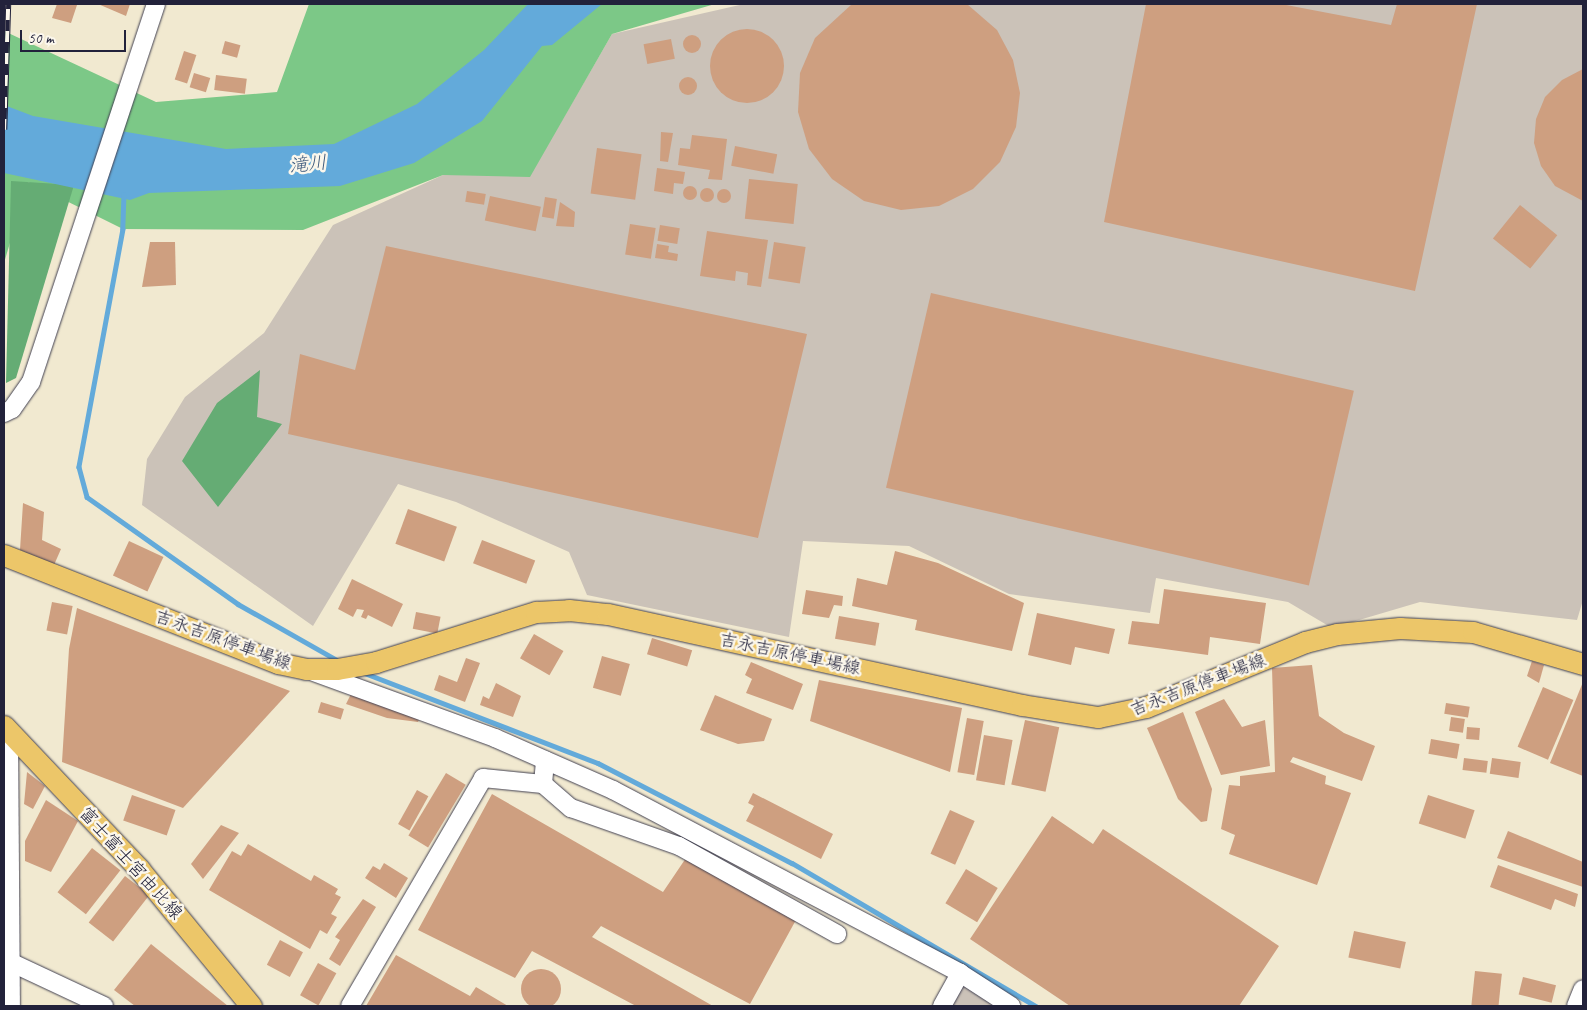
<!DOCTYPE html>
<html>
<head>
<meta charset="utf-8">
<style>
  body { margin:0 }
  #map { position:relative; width:1587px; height:1010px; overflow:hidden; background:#f1e9d0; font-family:Caveat,"Klee One",sans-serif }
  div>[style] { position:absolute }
  .industrial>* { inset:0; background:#cbc2b8 }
  .green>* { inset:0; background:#7cc887 }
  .forest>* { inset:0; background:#65ac74 }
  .water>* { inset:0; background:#63aada }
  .stream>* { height:4.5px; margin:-2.25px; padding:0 2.25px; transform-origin:2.25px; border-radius:2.25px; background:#63aada }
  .building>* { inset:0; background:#ce9f80; transform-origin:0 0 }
  .round { border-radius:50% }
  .roads { filter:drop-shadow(0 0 1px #414051) drop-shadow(0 0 1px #414051) }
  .minor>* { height:18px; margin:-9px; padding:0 9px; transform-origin:9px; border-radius:9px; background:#fff }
  .major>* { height:21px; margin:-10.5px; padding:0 10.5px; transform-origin:10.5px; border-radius:10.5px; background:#ecc669 }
  .rail>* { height:5.5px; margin-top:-2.75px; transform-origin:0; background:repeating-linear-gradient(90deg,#fbf7ec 0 11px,#22223b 0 22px); box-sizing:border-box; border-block:1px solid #22223b }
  span { translate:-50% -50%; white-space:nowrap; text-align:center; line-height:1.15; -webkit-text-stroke:5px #fbf7ec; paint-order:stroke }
  .street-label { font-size:18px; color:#22223b }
  .water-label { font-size:19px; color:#3c587b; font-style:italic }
  .frame { position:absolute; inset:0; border:5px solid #22223b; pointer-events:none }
  .scale { position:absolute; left:20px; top:30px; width:106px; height:22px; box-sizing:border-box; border:2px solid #22223b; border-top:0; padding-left:6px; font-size:15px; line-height:18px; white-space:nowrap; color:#22223b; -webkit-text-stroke:4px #fbf7ec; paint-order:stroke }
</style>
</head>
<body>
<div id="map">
  <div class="industrial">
    <i style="clip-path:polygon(744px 4px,1583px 4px,1583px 600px,1577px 620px,1420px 602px,1332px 628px,1288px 602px,1156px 578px,1150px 613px,1009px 594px,909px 546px,803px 541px,789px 637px,587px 595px,569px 552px,456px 502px,398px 484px,313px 626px,142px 505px,147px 459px,185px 397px,264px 333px,333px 225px,443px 175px,535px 167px,612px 34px)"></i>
    <i style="clip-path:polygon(957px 978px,998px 1006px,942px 1006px)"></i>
  </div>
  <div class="green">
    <i style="clip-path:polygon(309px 4px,715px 4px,612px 34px,530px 177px,443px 175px,303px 230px,123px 229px,28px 182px,4px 263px,4px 31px,156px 102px,277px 92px)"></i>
  </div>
  <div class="forest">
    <i style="clip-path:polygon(11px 181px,74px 185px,16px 378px,6px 383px)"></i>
    <i style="clip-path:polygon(260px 370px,257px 417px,282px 424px,218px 507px,182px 461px,217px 403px)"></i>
  </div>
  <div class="water">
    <i style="clip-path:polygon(528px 4px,602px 4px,552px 45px,542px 46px,482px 121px,414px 163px,340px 186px,149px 193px,130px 200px,4px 173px,4px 105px,33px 116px,226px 149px,334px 144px,417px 104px,484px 50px)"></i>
  </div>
  <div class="stream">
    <i style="left:124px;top:194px;width:35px;rotate:92deg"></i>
    <i style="left:123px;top:229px;width:242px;rotate:100.5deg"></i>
    <i style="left:79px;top:467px;width:31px;rotate:75deg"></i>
    <i style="left:87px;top:497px;width:185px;rotate:35.3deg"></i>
    <i style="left:238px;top:604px;width:114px;rotate:29.5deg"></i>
    <i style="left:362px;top:672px;width:253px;rotate:21.1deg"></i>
    <i style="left:598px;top:763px;width:218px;rotate:27.3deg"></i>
    <i style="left:792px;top:863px;width:283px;rotate:30.4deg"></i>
  </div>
  <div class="building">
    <i style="clip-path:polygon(57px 4px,77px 5px,71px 23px,52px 18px)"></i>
    <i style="clip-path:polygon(98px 4px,130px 4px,126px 16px)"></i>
    <i style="clip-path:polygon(852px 4px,967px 4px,997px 30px,1013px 60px,1020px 93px,1016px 127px,1000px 162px,973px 189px,939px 206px,901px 210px,864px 201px,832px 179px,809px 149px,798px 112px,800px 73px,815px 38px)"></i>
    <i style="clip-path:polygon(1146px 4px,1281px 4px,1391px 25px,1397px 4px,1477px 4px,1415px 291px,1104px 222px)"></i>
    <i class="round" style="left:710px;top:29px;width:74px;height:74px"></i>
    <i class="round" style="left:683px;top:35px;width:18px;height:18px"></i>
    <i style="left:671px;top:39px;width:20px;height:28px;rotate:79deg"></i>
    <i style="left:225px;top:41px;width:16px;height:13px;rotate:15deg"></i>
    <i style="left:184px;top:51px;width:13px;height:30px;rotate:18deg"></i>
    <i style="clip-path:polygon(1583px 69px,1583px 201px,1555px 186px,1541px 166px,1534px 143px,1536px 119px,1545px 97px,1562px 80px)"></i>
    <i style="left:194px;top:73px;width:17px;height:15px;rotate:17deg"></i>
    <i style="left:216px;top:75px;width:31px;height:15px;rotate:7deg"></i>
    <i class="round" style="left:679px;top:77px;width:18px;height:18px"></i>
    <i style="clip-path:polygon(661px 132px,673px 133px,668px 162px,660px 161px)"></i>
    <i style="clip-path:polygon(692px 135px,727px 139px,722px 180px,708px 179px,710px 170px,678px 165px,680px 148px,690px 149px)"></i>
    <i style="left:735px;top:146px;width:43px;height:20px;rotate:11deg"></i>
    <i style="left:597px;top:148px;width:45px;height:46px;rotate:8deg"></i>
    <i style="clip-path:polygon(657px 168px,685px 172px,683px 184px,674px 183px,673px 194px,654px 191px)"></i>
    <i style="left:749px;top:179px;width:49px;height:40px;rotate:6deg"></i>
    <i class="round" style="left:683px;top:186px;width:14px;height:14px"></i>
    <i class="round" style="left:700px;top:188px;width:14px;height:14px"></i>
    <i class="round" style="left:717px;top:189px;width:14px;height:14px"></i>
    <i style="left:467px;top:191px;width:19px;height:11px;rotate:9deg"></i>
    <i style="left:490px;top:196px;width:52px;height:25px;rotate:12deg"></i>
    <i style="left:545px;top:197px;width:12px;height:20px;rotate:9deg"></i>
    <i style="clip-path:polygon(560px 202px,575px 212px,574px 227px,556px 226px)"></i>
    <i style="left:1520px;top:205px;width:48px;height:43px;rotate:39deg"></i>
    <i style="left:630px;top:224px;width:26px;height:31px;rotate:9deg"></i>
    <i style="left:660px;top:225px;width:20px;height:16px;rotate:9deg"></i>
    <i style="clip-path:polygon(707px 231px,768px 240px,761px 287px,747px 285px,748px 273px,736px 271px,735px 281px,700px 276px)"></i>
    <i style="clip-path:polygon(150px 242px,175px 242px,176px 285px,142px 287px)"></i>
    <i style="left:774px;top:242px;width:32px;height:37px;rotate:9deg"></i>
    <i style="clip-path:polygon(657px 244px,669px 246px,668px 252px,678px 254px,677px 261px,655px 258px)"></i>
    <i style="clip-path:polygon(386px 246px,807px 334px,758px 538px,288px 434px,300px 354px,355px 370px)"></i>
    <i style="left:931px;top:293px;width:434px;height:200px;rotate:13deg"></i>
    <i style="clip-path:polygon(23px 503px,44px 512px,42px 540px,61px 549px,54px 565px,20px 550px)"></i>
    <i style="left:408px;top:509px;width:52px;height:37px;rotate:20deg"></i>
    <i style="left:482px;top:540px;width:57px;height:25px;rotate:21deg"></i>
    <i style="left:129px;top:541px;width:38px;height:38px;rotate:25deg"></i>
    <i style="clip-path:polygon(895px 551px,938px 563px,1024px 603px,1012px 651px,915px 630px,917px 620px,852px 606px,857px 578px,887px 585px)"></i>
    <i style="clip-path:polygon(352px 579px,403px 604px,392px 627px,368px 615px,366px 619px,361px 617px,364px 610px,357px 609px,353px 617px,338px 609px)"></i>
    <i style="clip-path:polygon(1164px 589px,1266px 603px,1260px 644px,1210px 637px,1208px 655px,1128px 644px,1132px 621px,1159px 624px)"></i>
    <i style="clip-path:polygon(806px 590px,843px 596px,842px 606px,834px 605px,829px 618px,802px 614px)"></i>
    <i style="left:52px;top:602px;width:21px;height:29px;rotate:11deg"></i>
    <i style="clip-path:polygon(77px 608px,290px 691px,183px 808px,62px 762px,69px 649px)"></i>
    <i style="left:416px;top:612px;width:25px;height:17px;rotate:11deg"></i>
    <i style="clip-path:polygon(1037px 613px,1115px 629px,1109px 654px,1075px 647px,1071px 665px,1028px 655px)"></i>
    <i style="left:839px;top:616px;width:41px;height:23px;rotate:10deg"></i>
    <i style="left:534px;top:634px;width:34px;height:28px;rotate:30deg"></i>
    <i style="left:652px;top:638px;width:42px;height:17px;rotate:17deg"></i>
    <i style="left:602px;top:656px;width:29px;height:33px;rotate:16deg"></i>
    <i style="clip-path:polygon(466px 658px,480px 663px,465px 702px,434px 690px,439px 675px,457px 682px)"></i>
    <i style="clip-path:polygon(1532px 661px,1544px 665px,1539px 683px,1527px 676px)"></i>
    <i style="clip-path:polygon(751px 662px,803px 684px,793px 710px,746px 693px,752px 679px,745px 675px)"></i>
    <i style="clip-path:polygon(1312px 665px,1319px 716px,1344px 733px,1375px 746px,1362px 781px,1293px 757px,1290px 762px,1326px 776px,1325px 784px,1351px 793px,1317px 885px,1229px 854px,1235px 835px,1221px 829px,1229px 785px,1240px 786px,1240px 776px,1275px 772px,1272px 668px)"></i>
    <i style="clip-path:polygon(819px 680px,962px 708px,950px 772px,810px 721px)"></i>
    <i style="clip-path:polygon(1583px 682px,1583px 776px,1550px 763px)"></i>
    <i style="clip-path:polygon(496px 683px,521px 696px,513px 717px,480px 705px,483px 696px,489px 699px)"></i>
    <i style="left:1543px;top:687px;width:33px;height:65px;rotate:23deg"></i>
    <i style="clip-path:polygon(351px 694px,421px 715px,418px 722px,387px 718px,346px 704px)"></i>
    <i style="clip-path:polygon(715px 695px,772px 719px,764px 741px,738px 744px,700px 730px)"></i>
    <i style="clip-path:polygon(1224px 699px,1242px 727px,1265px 720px,1270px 766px,1221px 775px,1195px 712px)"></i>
    <i style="left:321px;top:702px;width:24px;height:11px;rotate:17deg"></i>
    <i style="left:1446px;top:703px;width:24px;height:11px;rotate:9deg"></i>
    <i style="clip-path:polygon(1183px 712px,1212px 789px,1207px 821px,1201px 822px,1178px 799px,1147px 728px)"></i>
    <i style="left:1451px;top:717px;width:14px;height:14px;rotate:8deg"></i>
    <i style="left:967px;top:718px;width:17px;height:55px;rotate:10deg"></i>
    <i style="left:1025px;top:720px;width:35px;height:66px;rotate:12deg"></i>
    <i style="left:1467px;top:727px;width:13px;height:12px;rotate:4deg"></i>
    <i style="left:984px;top:735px;width:29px;height:46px;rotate:10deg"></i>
    <i style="left:1431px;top:739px;width:29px;height:15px;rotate:10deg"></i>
    <i style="left:1464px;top:758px;width:24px;height:12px;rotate:7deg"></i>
    <i style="left:1492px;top:758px;width:29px;height:16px;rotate:8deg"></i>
    <i style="clip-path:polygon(27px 772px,45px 786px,33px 809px,24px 804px)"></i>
    <i style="left:446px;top:773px;width:23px;height:73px;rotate:31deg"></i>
    <i style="left:417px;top:790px;width:13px;height:39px;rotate:29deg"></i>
    <i style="clip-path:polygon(753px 793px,833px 834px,821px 859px,746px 821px,754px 806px,748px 803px)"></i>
    <i style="clip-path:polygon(492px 794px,663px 892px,686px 858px,797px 918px,750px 1004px,601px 926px,592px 937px,713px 1006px,636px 1006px,532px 951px,515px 978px,418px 930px)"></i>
    <i style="left:132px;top:795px;width:46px;height:27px;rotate:19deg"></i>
    <i style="left:1428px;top:795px;width:49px;height:30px;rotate:18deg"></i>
    <i style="clip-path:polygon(46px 800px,78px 821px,51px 872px,25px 861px,25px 841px)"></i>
    <i style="left:950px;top:810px;width:27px;height:48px;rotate:24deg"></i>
    <i style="clip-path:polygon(1052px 816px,1093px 844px,1103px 829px,1279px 946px,1239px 1006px,1070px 1006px,970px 939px)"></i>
    <i style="clip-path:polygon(221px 825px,239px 833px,203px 879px,191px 864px)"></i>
    <i style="clip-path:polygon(1508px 831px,1583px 862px,1583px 887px,1497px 858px)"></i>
    <i style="clip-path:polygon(248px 844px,311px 881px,314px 875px,338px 889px,335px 894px,341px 897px,331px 914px,337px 917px,327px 934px,320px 930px,310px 949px,209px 890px,232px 851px,241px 856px)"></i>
    <i style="left:92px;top:848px;width:36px;height:56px;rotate:38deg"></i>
    <i style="clip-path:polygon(384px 863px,408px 878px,396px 898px,365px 878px,373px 866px,380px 870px)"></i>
    <i style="clip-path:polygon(1498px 865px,1578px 894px,1575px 907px,1555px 899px,1551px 910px,1490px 887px)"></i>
    <i style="left:966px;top:869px;width:37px;height:40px;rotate:31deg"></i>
    <i style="left:125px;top:876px;width:31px;height:59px;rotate:38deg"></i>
    <i style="clip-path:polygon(363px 899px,376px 907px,340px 966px,329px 959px,340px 940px,335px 937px)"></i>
    <i style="left:1354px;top:931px;width:53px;height:27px;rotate:12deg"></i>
    <i style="left:280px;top:940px;width:26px;height:28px;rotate:28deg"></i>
    <i style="clip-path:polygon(151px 944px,228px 1006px,135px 1006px,114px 990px)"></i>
    <i style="clip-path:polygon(396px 955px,470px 996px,476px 987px,508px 1006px,366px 1006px)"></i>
    <i style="left:318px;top:963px;width:21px;height:37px;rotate:29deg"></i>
    <i class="round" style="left:521px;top:969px;width:40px;height:40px"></i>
    <i style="left:1475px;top:971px;width:27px;height:35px;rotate:6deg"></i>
    <i style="left:1523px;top:977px;width:34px;height:18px;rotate:14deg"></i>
  </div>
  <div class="roads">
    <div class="minor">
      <i style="left:4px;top:413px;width:9px;rotate:-27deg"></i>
      <i style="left:12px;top:409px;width:33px;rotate:-55deg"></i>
      <i style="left:31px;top:382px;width:398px;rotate:-71.7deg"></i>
      <i style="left:314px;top:672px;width:193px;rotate:20deg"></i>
      <i style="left:495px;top:738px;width:129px;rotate:23.8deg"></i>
      <i style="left:613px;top:790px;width:392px;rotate:27.8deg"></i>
      <i style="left:960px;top:973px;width:61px;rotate:32.9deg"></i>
      <i style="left:9px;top:731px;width:275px;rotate:89.6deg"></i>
      <i style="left:543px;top:784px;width:37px;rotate:41deg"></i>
      <i style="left:571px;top:808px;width:114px;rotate:19.4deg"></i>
      <i style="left:679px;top:846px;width:181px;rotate:29.1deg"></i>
      <i style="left:10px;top:962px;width:104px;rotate:25.1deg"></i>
      <i style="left:350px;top:1006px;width:264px;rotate:-59.7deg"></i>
      <i style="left:483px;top:778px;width:60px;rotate:5.7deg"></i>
      <i style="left:543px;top:784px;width:24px;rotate:-85deg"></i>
      <i style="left:942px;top:1006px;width:38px;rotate:-61deg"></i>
      <i style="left:1576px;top:1006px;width:18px;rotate:-68deg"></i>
    </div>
    <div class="major">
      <i style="left:4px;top:555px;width:295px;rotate:21.5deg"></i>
      <i style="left:278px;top:663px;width:29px;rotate:12deg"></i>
      <i style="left:306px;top:669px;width:31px"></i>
      <i style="left:337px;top:669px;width:40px;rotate:-10deg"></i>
      <i style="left:376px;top:662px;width:168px;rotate:-17.4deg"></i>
      <i style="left:536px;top:612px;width:33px;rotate:-3deg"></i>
      <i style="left:569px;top:610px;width:39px;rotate:6deg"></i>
      <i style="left:608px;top:614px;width:424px;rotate:12.4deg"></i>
      <i style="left:1022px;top:705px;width:77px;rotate:9deg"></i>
      <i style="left:1098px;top:717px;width:49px;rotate:-11.8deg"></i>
      <i style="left:1146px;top:707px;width:172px;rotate:-22.2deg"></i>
      <i style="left:1305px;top:642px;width:33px;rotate:-14deg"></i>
      <i style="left:1337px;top:634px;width:63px;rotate:-5.4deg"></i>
      <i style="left:1400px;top:628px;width:73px;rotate:3.1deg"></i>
      <i style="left:1473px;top:632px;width:115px;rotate:16.2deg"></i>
      <i style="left:4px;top:726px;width:197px;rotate:46.6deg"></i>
      <i style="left:139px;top:869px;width:177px;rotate:50.7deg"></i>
    </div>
  </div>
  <div class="rail">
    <i style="left:4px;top:130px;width:126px;rotate:-88.2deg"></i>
  </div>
  <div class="street-label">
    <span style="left:223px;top:640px;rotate:20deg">吉永吉原停車場線</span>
    <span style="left:790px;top:654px;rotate:12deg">吉永吉原停車場線</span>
    <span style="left:1198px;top:685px;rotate:-21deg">吉永吉原停車場線</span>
    <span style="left:131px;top:863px;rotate:48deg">富士富士宮由比線</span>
  </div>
  <div class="water-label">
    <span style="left:308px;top:165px;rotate:-6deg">滝川</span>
  </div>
  <div class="frame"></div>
  <div class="scale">50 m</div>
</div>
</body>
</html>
